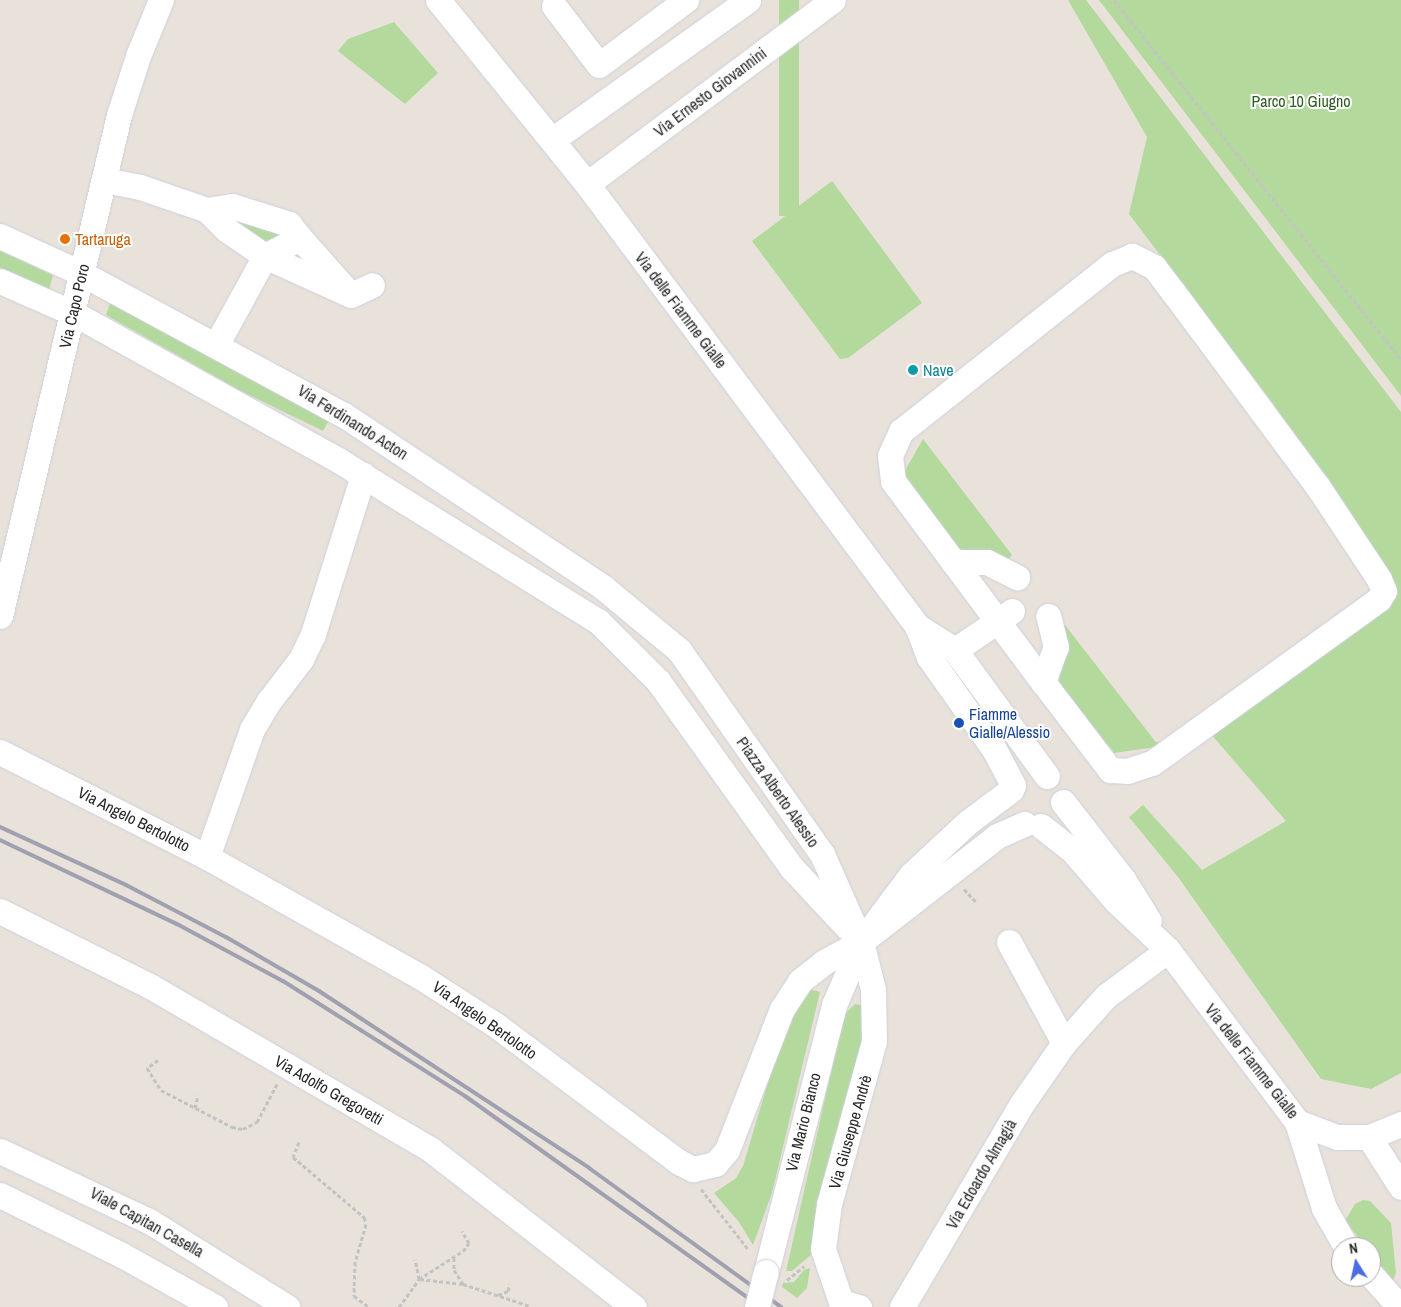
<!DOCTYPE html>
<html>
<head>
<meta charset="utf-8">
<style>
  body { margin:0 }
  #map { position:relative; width:1401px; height:1307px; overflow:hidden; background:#e9e2db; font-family:"Archivo Narrow",sans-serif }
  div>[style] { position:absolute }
  .green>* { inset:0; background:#b3d99d; transform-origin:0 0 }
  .path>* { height:3px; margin-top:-1.5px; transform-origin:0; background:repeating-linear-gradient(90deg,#c3c3c3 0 4px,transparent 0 6.5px) }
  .roads { filter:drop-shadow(0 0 1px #cdd0db) drop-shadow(0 0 1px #cdd0db) }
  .minor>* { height:25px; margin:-12.5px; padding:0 12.5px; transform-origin:12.5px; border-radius:12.5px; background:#fff }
  .rail>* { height:4px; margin:-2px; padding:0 2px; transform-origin:2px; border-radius:2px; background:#9fa1b0 }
  .bridges { filter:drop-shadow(0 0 1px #cdd0db) drop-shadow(0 0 1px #cdd0db) }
  .minor-bridge>* { height:25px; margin:-12.5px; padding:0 12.5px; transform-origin:12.5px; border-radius:12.5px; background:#fff }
  .dots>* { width:14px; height:14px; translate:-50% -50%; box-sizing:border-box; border:2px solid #fff; border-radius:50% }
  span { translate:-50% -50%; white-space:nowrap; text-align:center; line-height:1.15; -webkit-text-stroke:4px #fff; paint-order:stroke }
  .street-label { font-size:16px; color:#282828 }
  .park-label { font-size:16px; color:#2e5b21 }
  .food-label { font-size:16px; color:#c56008 }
  .left { translate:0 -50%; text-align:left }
  .culture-label { font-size:16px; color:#0d838f }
  .transit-label { font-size:16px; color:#164399 }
  .north { position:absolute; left:1331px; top:1237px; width:50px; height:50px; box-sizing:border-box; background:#fff; border:1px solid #a9a9a9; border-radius:50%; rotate:350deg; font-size:14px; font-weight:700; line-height:20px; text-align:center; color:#282828 }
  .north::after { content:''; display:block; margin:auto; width:18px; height:22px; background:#4d6be4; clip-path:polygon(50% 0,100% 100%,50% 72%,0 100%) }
</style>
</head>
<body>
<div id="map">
  <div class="green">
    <i style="left:779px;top:0;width:20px;height:216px"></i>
    <i style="clip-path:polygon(1068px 0,1086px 0,1401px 412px,1401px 1073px,1371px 1089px,1321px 1079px,1178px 877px,1129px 817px,1143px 805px,1202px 870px,1286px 821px,1210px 733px,1398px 592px,1272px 402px,1129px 214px,1147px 137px)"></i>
    <i style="clip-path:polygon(1099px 0,1401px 0,1401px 396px)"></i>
    <i style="clip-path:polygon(394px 22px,438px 73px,405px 104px,338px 51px,348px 39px)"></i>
    <i style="clip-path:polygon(832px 181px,922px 303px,848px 358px,840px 359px,752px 241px)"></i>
    <i style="left:236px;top:208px;width:50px;height:15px;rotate:29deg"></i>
    <i style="clip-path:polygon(0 251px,53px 275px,49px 290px,0 271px)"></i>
    <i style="clip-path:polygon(111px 300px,332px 415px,323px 431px,241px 391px,106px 315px)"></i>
    <i style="clip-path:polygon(923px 439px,1012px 555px,1008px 560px,955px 548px,903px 474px)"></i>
    <i style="clip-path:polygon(1065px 625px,1155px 741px,1163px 746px,1114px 753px,1059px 683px,1060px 628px)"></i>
    <i style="clip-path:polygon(801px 987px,820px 992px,772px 1193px,753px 1245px,739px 1222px,714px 1193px,736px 1178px,743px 1166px,781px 1039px)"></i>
    <i style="clip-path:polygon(855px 1004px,867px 1006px,870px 1013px,813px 1253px,792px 1271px,786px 1271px,844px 1015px)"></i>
    <i style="clip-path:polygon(1363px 1200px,1370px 1201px,1391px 1223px,1396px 1273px,1393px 1280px,1371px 1253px,1371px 1247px,1366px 1247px,1345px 1221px,1355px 1204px)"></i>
    <i style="clip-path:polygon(810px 1268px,807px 1288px,797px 1298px,782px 1287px,783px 1283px,794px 1282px,804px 1270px)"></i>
  </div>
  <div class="path">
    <i style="left:1114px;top:0;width:460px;rotate:51.4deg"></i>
    <i style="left:964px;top:889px;width:19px;rotate:47deg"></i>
    <i style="left:158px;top:1060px;width:14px;rotate:144deg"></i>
    <i style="left:147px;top:1068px;width:26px;rotate:58deg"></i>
    <i style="left:161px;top:1090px;width:80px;rotate:27.5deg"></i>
    <i style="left:232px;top:1127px;width:11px;rotate:10deg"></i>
    <i style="left:243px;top:1129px;width:16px;rotate:-27deg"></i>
    <i style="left:257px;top:1122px;width:43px;rotate:-62.2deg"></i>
    <i style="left:195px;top:1108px;width:13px;rotate:-77deg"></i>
    <i style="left:299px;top:1142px;width:16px;rotate:112deg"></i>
    <i style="left:293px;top:1157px;width:93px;rotate:40.2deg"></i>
    <i style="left:364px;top:1217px;width:7px;rotate:74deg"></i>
    <i style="left:366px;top:1224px;width:40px;rotate:106deg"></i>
    <i style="left:355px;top:1262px;width:34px;rotate:92deg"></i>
    <i style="left:354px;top:1296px;width:19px;rotate:36deg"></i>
    <i style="left:701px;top:1189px;width:76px;rotate:51.9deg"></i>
    <i style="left:454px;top:1258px;width:12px;rotate:90deg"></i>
    <i style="left:454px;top:1270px;width:17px;rotate:57deg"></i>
    <i style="left:463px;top:1284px;width:71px;rotate:18.2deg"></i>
    <i style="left:419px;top:1279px;width:52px;rotate:-32.5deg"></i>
    <i style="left:463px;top:1251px;width:10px;rotate:-53deg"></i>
    <i style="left:469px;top:1243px;width:14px;rotate:-120deg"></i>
    <i style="left:420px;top:1279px;width:43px;rotate:6.6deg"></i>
    <i style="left:787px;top:1280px;width:22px;rotate:-39deg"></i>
    <i style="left:498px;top:1295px;width:11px;rotate:-22deg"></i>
    <i style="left:508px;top:1291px;width:7px;rotate:-74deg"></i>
    <i style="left:399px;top:1307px;width:34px;rotate:-54deg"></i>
    <i style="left:419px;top:1279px;width:20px;rotate:-101deg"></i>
  </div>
  <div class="roads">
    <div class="minor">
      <i style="left:438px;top:0;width:237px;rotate:51deg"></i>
      <i style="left:587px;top:184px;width:552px;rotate:53.25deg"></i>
      <i style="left:917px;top:626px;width:33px;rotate:69deg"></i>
      <i style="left:929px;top:657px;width:113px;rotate:54.8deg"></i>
      <i style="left:994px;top:749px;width:41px;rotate:62.2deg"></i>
      <i style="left:554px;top:6px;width:74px;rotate:52.7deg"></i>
      <i style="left:599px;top:65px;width:109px;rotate:-36.8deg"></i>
      <i style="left:552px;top:140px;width:241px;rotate:-35.5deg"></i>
      <i style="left:104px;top:180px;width:37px;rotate:11deg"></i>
      <i style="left:140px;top:187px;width:71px;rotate:18.9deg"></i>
      <i style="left:207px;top:210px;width:28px;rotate:45deg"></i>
      <i style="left:227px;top:230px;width:46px;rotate:34.4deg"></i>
      <i style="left:265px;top:256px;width:102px;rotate:118.8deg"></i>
      <i style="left:587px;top:184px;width:307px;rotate:-36.8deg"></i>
      <i style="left:207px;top:210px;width:25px;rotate:-9deg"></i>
      <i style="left:232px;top:206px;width:60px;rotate:17.5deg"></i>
      <i style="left:289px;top:224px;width:18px;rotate:52deg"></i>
      <i style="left:300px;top:238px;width:39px;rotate:153deg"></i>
      <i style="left:0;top:236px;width:89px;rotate:24.6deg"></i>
      <i style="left:81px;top:273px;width:299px;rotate:28.4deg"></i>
      <i style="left:344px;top:415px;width:312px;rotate:33.6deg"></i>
      <i style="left:604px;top:588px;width:97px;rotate:39.6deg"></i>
      <i style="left:679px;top:650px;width:249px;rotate:55deg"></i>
      <i style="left:822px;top:854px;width:96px;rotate:66.1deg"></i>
      <i style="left:861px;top:942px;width:49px;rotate:75.7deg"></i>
      <i style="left:873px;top:989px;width:52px;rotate:88.9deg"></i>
      <i style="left:874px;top:1041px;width:169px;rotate:105.4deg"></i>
      <i style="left:829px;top:1204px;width:45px;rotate:97.6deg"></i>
      <i style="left:823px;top:1249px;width:56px;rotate:71.2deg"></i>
      <i style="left:841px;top:1302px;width:19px;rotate:16deg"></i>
      <i style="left:300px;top:238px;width:72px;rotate:48.4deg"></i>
      <i style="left:265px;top:256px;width:94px;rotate:24.4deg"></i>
      <i style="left:351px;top:295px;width:23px;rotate:-25deg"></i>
      <i style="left:0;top:281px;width:80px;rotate:23.7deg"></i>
      <i style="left:73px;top:313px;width:303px;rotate:29deg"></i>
      <i style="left:338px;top:460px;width:306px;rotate:31.8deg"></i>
      <i style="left:598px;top:621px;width:85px;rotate:45deg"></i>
      <i style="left:658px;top:681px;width:230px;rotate:54.4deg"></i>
      <i style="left:792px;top:868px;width:81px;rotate:47deg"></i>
      <i style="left:953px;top:562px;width:34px"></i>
      <i style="left:987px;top:562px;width:34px;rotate:27deg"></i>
      <i style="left:0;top:616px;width:515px;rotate:-76.64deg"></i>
      <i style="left:119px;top:115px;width:62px;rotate:-72.1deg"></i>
      <i style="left:138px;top:56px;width:61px;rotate:-67.7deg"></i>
      <i style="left:917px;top:626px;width:45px;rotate:32.3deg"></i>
      <i style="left:955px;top:650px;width:156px;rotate:53.9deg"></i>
      <i style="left:955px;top:650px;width:69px;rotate:-34.4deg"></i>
      <i style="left:1043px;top:682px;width:111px;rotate:52.7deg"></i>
      <i style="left:1110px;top:770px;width:17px;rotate:3deg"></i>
      <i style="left:1127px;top:771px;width:26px;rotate:-18deg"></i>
      <i style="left:1152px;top:763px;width:280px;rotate:-35.8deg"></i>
      <i style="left:1379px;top:599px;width:9px;rotate:-58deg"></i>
      <i style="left:1384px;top:591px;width:13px;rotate:-113deg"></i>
      <i style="left:1379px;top:579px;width:110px;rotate:-123.5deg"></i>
      <i style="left:1318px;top:487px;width:243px;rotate:-126.6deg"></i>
      <i style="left:1173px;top:292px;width:31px;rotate:-127deg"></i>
      <i style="left:1154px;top:267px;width:25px;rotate:-153deg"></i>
      <i style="left:1132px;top:256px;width:22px;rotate:158deg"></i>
      <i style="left:1112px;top:264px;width:269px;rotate:141.6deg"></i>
      <i style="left:901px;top:431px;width:27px;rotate:114deg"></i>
      <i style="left:890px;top:456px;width:25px;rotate:83deg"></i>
      <i style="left:893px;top:481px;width:251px;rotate:53.3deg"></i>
      <i style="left:1043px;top:682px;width:37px;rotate:-70deg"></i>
      <i style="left:1056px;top:647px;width:32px;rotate:-104deg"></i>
      <i style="left:0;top:752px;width:232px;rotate:26.9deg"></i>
      <i style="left:207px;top:857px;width:245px;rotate:29.3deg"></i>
      <i style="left:421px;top:977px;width:90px;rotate:32.8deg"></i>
      <i style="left:497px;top:1026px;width:227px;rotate:36.8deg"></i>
      <i style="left:679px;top:1162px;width:16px;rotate:27deg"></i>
      <i style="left:693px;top:1169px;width:23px;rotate:-13deg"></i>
      <i style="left:715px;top:1164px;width:18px;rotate:-49deg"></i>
      <i style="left:727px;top:1150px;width:151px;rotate:-68.7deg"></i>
      <i style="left:782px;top:1009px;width:33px;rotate:-57deg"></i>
      <i style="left:800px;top:981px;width:31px;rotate:-38deg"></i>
      <i style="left:824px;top:962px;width:42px;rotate:-28.4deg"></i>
      <i style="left:861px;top:942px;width:172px;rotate:-37.9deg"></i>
      <i style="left:997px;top:836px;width:30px;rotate:-24deg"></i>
      <i style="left:1063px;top:802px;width:98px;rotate:52.1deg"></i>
      <i style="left:1123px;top:879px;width:49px;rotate:58.2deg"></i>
      <i style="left:1041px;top:826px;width:41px;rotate:38deg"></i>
      <i style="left:1073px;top:851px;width:66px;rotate:49.3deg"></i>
      <i style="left:1116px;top:901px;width:71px;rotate:43.3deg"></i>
      <i style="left:1168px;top:950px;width:215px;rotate:53.1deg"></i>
      <i style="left:1297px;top:1122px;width:43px;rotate:20.6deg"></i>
      <i style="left:1337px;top:1137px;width:32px"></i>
      <i style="left:1369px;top:1137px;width:35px;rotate:-22deg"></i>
      <i style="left:207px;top:857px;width:136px;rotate:-70.6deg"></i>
      <i style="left:252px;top:729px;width:33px;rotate:-59deg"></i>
      <i style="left:269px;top:701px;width:53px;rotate:-52.7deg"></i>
      <i style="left:301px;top:659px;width:28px;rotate:-64deg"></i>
      <i style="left:313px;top:634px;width:167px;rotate:-72.5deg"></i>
      <i style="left:0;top:911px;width:168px;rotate:26.6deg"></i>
      <i style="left:150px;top:986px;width:324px;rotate:30.2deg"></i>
      <i style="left:430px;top:1149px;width:258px;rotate:37.8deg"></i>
      <i style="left:1009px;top:942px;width:115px;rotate:61.4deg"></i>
      <i style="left:1297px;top:1122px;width:90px;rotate:72.6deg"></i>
      <i style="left:1324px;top:1208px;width:45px;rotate:60.6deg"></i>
      <i style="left:1369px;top:1137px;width:59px;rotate:57.4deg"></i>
      <i style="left:0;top:1151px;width:165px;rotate:25.2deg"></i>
      <i style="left:149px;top:1221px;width:163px;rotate:31.9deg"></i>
      <i style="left:0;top:1195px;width:134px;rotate:26.2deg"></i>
      <i style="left:120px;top:1254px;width:109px;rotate:29.2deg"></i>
      <i style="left:766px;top:1272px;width:276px;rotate:-75.7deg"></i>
      <i style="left:834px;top:1005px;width:69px;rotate:-66.8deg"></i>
      <i style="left:861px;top:942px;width:84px;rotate:-53.3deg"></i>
      <i style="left:911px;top:875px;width:78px;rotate:-42.9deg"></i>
      <i style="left:968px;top:822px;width:54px;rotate:-36.7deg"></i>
      <i style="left:1371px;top:1275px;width:43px;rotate:47.8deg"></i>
      <i style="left:902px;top:1307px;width:234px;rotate:-59.5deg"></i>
      <i style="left:1021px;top:1105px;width:75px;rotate:-55.3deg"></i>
      <i style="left:1064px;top:1043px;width:63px;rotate:-48.2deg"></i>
      <i style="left:1106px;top:996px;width:77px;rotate:-36.6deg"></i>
    </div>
  </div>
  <div class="rail">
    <i style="left:0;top:827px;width:139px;rotate:24.7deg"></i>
    <i style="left:126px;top:885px;width:113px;rotate:27.5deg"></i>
    <i style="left:226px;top:937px;width:108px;rotate:30.1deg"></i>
    <i style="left:319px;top:991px;width:323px;rotate:33.2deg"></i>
    <i style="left:589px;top:1168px;width:237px;rotate:35.9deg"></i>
    <i style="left:0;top:840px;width:196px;rotate:25.4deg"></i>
    <i style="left:177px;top:924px;width:120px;rotate:28.3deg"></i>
    <i style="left:283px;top:981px;width:215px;rotate:32.3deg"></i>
    <i style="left:465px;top:1096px;width:364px;rotate:35.5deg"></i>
  </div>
  <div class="bridges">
    <div class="minor-bridge">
      <i style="left:757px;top:1307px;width:36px;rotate:-76deg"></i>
    </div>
  </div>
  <div class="dots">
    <i style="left:65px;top:239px;background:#e8710a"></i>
    <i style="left:913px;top:370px;background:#0f9aa8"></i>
    <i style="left:959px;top:723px;background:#1a4fb4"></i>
  </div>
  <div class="street-label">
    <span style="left:710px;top:92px;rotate:-37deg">Via Ernesto Giovannini</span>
    <span style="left:74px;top:306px;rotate:-77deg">Via Capo Poro</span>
    <span style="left:681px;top:310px;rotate:53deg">Via delle Fiamme Gialle</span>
    <span style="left:353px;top:422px;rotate:32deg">Via Ferdinando Acton</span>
    <span style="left:778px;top:792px;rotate:55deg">Piazza Alberto Alessio</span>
    <span style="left:134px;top:819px;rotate:27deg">Via Angelo Bertolotto</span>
    <span style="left:485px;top:1020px;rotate:35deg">Via Angelo Bertolotto</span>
    <span style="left:1252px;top:1061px;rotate:52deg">Via delle Fiamme Gialle</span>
    <span style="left:329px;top:1090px;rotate:30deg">Via Adolfo Gregoretti</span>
    <span style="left:803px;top:1122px;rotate:-76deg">Via Mario Bianco</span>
    <span style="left:850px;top:1132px;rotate:-74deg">Via Giuseppe Andrè</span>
    <span style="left:981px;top:1174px;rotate:-60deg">Via Edoardo Almagià</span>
    <span style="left:147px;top:1222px;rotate:29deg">Viale Capitan Casella</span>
  </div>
  <div class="park-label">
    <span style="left:1301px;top:101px">Parco 10 Giugno</span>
  </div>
  <div class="food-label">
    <span class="left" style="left:75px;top:239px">Tartaruga</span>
  </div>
  <div class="culture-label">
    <span class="left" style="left:923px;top:370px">Nave</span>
  </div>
  <div class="transit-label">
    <span class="left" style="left:969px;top:723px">Fiamme<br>Gialle/Alessio</span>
  </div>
  <div class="north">N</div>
</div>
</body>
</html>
